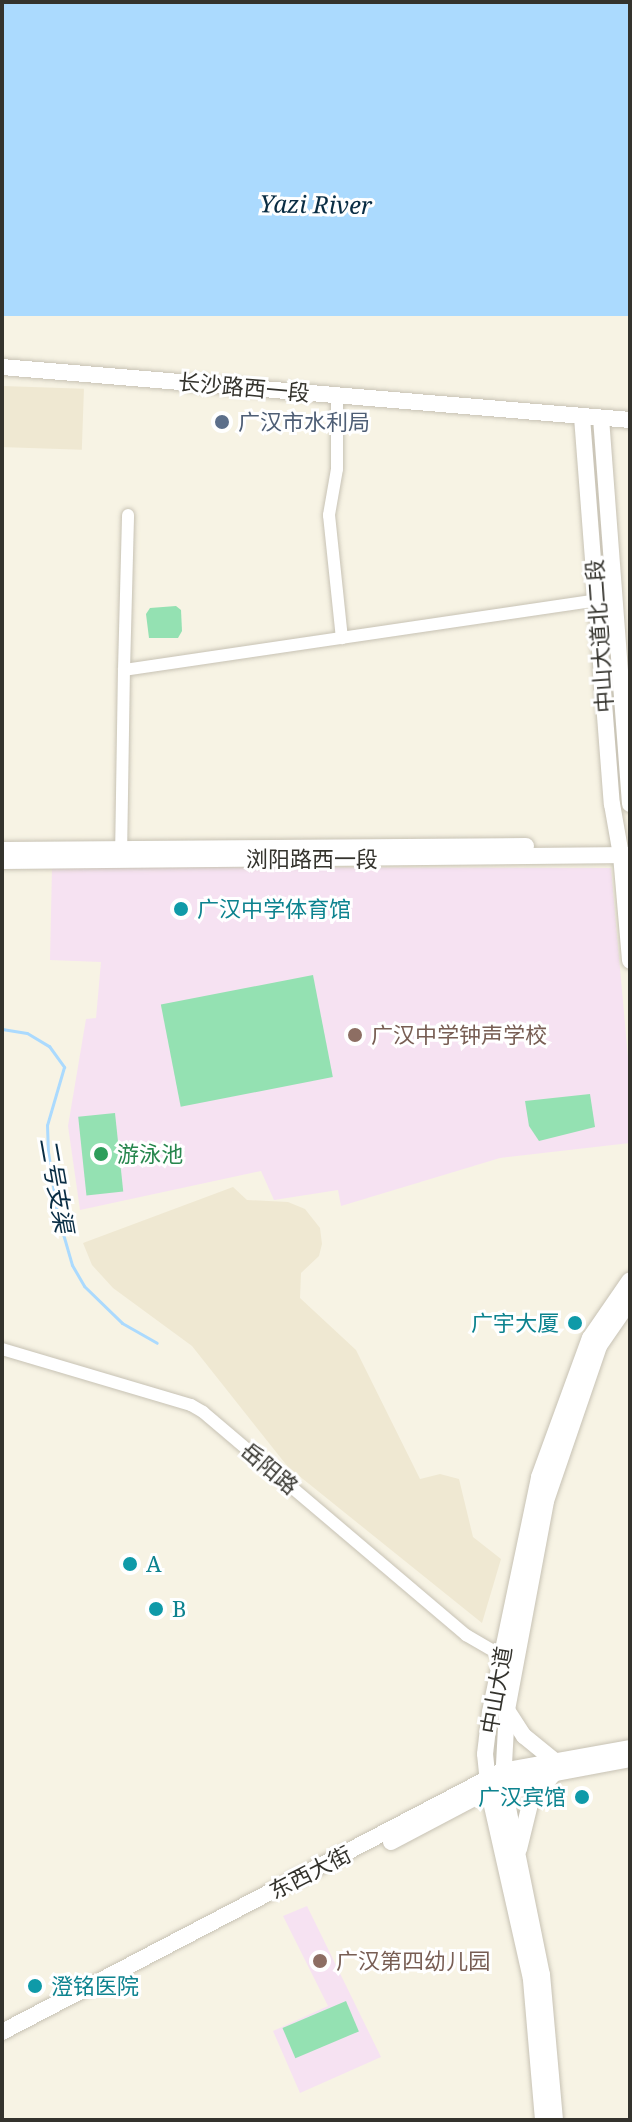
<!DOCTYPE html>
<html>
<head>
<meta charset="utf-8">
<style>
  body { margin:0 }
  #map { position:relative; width:632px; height:2122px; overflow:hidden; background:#f7f3e4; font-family:"Noto Serif","Noto Sans SC",serif }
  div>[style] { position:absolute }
  .built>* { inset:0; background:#efe8d2; transform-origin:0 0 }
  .education>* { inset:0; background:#f6e2f2 }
  .green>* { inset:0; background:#94e1b2; transform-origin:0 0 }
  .water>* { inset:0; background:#abdafe; transform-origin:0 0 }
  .stream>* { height:3px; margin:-1.5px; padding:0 1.5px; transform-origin:1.5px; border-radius:1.5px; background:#abdafe }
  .roads { filter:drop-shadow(0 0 2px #c7c2b4) drop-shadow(0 0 2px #c7c2b4) }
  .street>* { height:12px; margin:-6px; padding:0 6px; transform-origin:6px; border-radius:6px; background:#fff }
  .secondary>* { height:16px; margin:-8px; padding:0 8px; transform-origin:8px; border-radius:8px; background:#fff }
  .dots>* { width:22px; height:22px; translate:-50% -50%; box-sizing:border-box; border:4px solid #fff; border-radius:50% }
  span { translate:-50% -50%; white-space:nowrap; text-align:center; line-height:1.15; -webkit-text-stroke:6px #fff; paint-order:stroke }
  .street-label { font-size:22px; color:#34332d }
  .service-label { font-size:22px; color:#4e5e75 }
  .left { translate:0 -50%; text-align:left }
  .culture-label { font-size:22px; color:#0d838f }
  .right { translate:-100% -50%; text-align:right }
  .education-label { font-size:22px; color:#785e54 }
  .leisure-label { font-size:22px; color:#27864d }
  .water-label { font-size:24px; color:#092d44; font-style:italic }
  .frame { position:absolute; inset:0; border:4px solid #34332d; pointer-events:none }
</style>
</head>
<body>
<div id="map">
  <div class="built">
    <i style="left:2px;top:386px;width:82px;height:61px;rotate:2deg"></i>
    <i style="clip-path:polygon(233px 1187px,247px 1200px,288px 1202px,305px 1209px,320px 1228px,322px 1244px,319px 1256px,301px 1273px,300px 1298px,356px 1350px,420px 1479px,440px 1474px,459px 1479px,473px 1537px,501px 1559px,482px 1623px,288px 1467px,192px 1346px,113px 1288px,92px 1265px,83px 1243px)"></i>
  </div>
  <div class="education">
    <i style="clip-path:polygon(52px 867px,611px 868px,630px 1080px,630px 1143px,500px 1158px,341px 1206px,338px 1190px,274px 1200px,261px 1171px,80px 1210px,68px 1126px,86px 1019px,96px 1018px,101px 962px,50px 960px)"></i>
    <i style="clip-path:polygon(307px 1906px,381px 2057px,300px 2093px,273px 2031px,328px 2006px,283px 1916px)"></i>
  </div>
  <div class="green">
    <i style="clip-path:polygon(176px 606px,181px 610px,182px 631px,178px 638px,149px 638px,146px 614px,150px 608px)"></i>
    <i style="left:313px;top:975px;width:104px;height:155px;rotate:79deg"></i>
    <i style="clip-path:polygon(590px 1094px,595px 1127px,539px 1141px,529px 1126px,525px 1101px)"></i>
    <i style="left:115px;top:1113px;width:79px;height:37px;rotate:84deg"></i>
    <i style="left:346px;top:2001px;width:33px;height:69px;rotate:67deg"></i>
  </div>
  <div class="water">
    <i style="left:2px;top:2px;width:628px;height:314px"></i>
  </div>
  <div class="stream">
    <i style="left:2px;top:1029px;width:25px;rotate:9deg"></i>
    <i style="left:27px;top:1033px;width:26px;rotate:31deg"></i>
    <i style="left:49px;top:1046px;width:26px;rotate:54deg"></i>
    <i style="left:64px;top:1067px;width:60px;rotate:106.3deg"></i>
    <i style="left:47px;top:1125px;width:27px;rotate:88deg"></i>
    <i style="left:48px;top:1152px;width:62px;rotate:81.6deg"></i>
    <i style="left:57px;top:1213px;width:54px;rotate:73.9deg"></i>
    <i style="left:72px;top:1265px;width:24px;rotate:60deg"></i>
    <i style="left:84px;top:1286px;width:53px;rotate:44.2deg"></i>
    <i style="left:122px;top:1323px;width:40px;rotate:29.7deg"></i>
  </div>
  <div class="roads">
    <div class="street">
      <i style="left:337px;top:394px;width:75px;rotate:90deg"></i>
      <i style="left:337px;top:469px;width:47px;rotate:99.9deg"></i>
      <i style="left:329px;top:515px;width:124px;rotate:84deg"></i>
      <i style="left:124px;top:670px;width:155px;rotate:-88.5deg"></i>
      <i style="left:121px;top:858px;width:188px;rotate:-89.1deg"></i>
      <i style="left:124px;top:670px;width:477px;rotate:-8.4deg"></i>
      <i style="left:2px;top:1349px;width:197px;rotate:16.5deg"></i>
      <i style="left:191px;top:1405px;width:14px;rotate:30deg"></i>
      <i style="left:203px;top:1412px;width:345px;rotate:40.3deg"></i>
      <i style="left:466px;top:1635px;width:42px;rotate:30.3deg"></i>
    </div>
    <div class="secondary">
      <i style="left:2px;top:367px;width:630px;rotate:4.82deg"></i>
      <i style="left:582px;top:417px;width:388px;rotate:85.6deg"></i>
      <i style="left:612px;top:804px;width:52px;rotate:80deg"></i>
      <i style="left:621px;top:855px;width:106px;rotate:85.1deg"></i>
      <i style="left:601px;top:418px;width:387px;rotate:85.7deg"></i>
      <i style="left:2px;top:850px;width:524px;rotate:-0.44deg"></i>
      <i style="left:2px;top:861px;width:628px;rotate:-0.55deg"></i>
      <i style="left:507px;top:1710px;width:31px;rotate:57deg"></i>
      <i style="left:524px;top:1736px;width:40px;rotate:39deg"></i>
      <i style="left:391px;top:1842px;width:127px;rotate:-27.8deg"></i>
      <i style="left:503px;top:1783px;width:129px;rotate:-10.7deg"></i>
      <i style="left:519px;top:1849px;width:50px;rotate:-76.2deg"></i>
      <i style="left:531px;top:1800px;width:35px;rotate:-49deg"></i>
      <i style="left:2px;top:2032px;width:564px;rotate:-27.56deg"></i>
      <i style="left:502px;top:1771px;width:130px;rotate:-10.2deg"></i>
      <i style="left:543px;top:2120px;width:142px;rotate:-94.9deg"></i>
      <i style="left:531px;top:1979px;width:192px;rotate:-102.7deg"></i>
      <i style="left:489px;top:1792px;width:38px;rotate:-96deg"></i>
      <i style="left:485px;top:1754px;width:42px;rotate:-83.2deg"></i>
      <i style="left:490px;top:1712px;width:240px;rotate:-78.2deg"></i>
      <i style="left:539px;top:1477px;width:148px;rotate:-69.9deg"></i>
      <i style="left:590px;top:1338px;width:70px;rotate:-55.4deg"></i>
      <i style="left:555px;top:2120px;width:146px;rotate:-95.1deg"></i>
      <i style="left:542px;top:1975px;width:196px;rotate:-101.5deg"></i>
      <i style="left:503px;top:1783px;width:73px;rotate:-86.9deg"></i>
      <i style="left:507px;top:1710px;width:213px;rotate:-79.4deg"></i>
      <i style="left:546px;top:1501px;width:164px;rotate:-71.1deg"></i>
      <i style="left:599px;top:1346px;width:55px;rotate:-55.4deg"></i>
    </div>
  </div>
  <div class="dots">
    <i style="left:222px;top:422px;background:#5c6f8a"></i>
    <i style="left:181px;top:909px;background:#0f9aa8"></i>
    <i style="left:355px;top:1035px;background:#8d6e63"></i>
    <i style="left:101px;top:1154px;background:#2e9e5b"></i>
    <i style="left:575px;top:1323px;background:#0f9aa8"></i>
    <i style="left:130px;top:1564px;background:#0f9aa8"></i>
    <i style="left:156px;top:1609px;background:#0f9aa8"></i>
    <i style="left:582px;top:1797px;background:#0f9aa8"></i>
    <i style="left:320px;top:1961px;background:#8d6e63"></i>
    <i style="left:35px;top:1986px;background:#0f9aa8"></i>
  </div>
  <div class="street-label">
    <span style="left:244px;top:387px;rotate:5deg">长沙路西一段</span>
    <span style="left:599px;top:636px;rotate:-94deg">中山大道北二段</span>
    <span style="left:312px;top:859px">浏阳路西一段</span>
    <span style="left:270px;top:1468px;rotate:40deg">岳阳路</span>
    <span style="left:496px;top:1690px;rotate:-80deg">中山大道</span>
    <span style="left:310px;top:1872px;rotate:-27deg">东西大街</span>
  </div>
  <div class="service-label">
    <span class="left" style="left:238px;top:422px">广汉市水利局</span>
  </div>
  <div class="culture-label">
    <span class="left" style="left:197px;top:909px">广汉中学体育馆</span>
    <span class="right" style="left:559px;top:1323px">广宇大厦</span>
    <span class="left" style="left:146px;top:1564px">A</span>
    <span class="left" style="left:172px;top:1609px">B</span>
    <span class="right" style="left:566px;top:1797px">广汉宾馆</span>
    <span class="left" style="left:51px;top:1986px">澄铭医院</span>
  </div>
  <div class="education-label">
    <span class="left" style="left:371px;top:1035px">广汉中学钟声学校</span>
    <span class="left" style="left:336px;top:1961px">广汉第四幼儿园</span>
  </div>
  <div class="leisure-label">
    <span class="left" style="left:117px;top:1154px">游泳池</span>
  </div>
  <div class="water-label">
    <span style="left:316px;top:204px;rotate:1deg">Yazi River</span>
    <span style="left:57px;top:1185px;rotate:80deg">二号支渠</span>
  </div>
  <div class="frame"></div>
</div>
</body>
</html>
